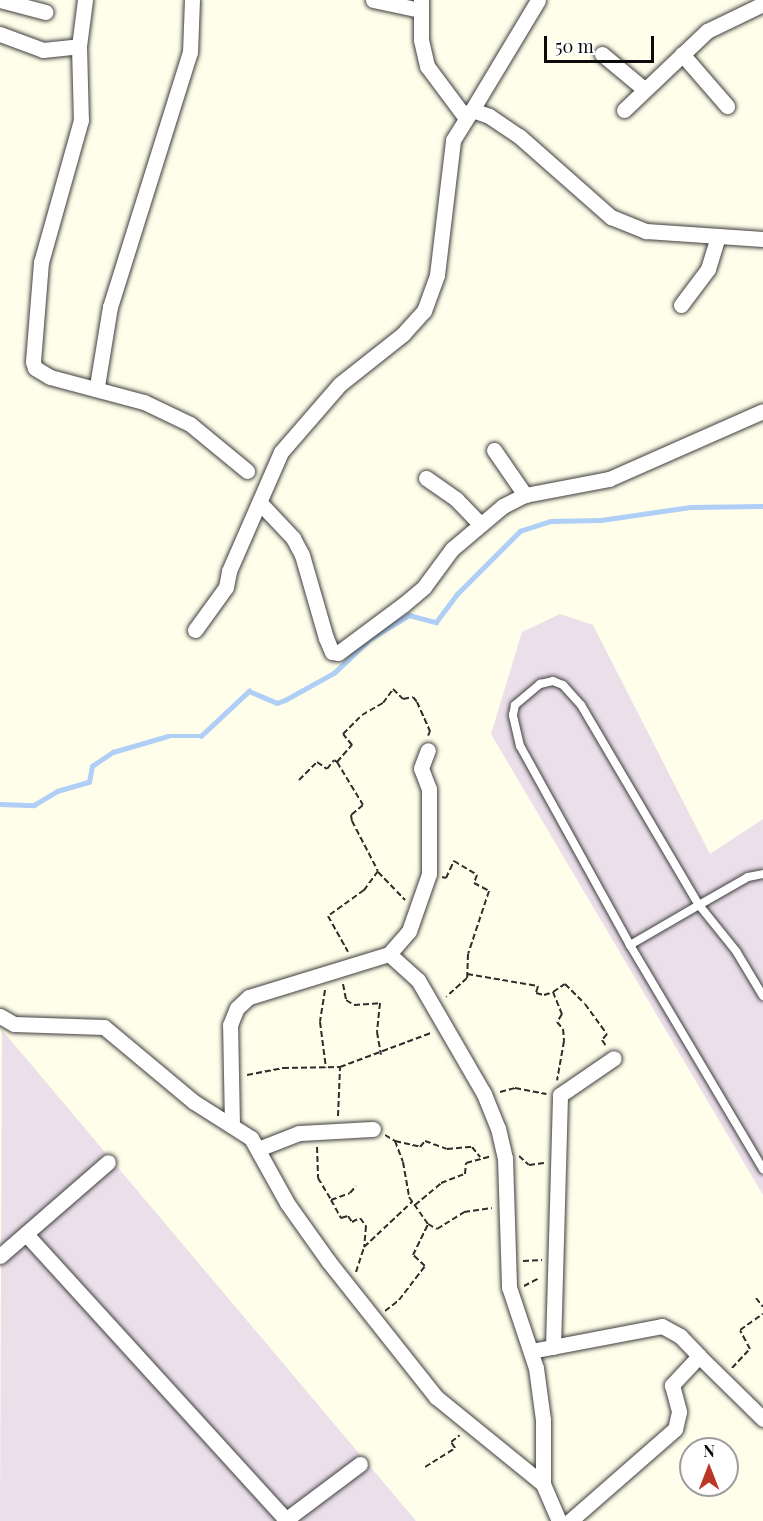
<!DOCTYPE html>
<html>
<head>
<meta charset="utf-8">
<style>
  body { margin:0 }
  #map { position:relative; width:763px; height:1521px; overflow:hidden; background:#fffeea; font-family:"Playfair Display",serif }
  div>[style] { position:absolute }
  .industrial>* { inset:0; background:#ebdfea }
  .stream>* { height:4.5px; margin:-2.25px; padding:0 2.25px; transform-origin:2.25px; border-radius:2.25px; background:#afcff6 }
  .path>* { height:2px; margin-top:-1px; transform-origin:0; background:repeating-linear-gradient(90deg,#2d2d2d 0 6px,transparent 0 9px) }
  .roads { filter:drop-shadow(0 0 2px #3e3e3e) drop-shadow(0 0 2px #3e3e3e) }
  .lane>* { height:8px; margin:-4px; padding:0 4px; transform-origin:4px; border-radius:4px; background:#fff }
  .street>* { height:15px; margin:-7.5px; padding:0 7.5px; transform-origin:7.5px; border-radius:7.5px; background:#fff }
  span { translate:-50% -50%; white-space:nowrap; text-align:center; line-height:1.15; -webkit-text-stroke:6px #fff; paint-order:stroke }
  .north { position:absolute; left:679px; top:1437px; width:60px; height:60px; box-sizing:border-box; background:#fff; border:2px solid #9d9d9d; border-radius:50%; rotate:0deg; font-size:16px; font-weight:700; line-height:24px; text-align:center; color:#0b0b0b }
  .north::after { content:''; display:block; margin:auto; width:21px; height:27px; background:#ba3725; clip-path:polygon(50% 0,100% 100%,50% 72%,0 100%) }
  .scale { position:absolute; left:544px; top:36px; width:110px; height:27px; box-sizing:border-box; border:3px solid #0b0b0b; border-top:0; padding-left:8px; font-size:18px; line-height:21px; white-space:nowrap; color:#0b0b0b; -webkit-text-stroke:4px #fff; paint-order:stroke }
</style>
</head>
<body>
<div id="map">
  <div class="industrial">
    <i style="clip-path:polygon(560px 614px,593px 625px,710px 854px,763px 819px,763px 1195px,491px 734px,522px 632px)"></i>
    <i style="clip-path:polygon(2px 1030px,416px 1521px,0 1521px)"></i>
  </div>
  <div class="stream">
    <i style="left:0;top:804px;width:34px;rotate:2deg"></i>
    <i style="left:34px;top:805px;width:27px;rotate:-31deg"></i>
    <i style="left:57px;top:791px;width:33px;rotate:-16deg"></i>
    <i style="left:89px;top:782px;width:16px;rotate:-79deg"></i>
    <i style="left:92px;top:766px;width:25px;rotate:-34deg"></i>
    <i style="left:113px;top:752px;width:57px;rotate:-16.2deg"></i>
    <i style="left:168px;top:736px;width:33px"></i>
    <i style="left:201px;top:736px;width:66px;rotate:-43.2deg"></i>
    <i style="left:249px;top:691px;width:30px;rotate:23deg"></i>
    <i style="left:277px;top:703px;width:9px;rotate:-21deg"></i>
    <i style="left:285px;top:700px;width:56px;rotate:-28.9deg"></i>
    <i style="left:334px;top:673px;width:50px;rotate:-43.4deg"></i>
    <i style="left:370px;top:639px;width:46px;rotate:-31.6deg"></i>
    <i style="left:409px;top:615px;width:28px;rotate:15deg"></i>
    <i style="left:436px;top:622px;width:35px;rotate:-53deg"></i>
    <i style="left:457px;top:594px;width:89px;rotate:-45deg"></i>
    <i style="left:520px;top:531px;width:32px;rotate:-18deg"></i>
    <i style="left:550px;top:521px;width:51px;rotate:-1.1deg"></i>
    <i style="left:601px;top:520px;width:90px;rotate:-8.3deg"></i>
    <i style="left:690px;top:507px;width:73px;rotate:-0.8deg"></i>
  </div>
  <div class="path">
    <i style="left:337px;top:762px;width:50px;rotate:58.8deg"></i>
    <i style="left:363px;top:805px;width:16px;rotate:140deg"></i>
    <i style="left:351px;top:815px;width:6px;rotate:81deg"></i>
    <i style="left:352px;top:821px;width:56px;rotate:62.5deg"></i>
    <i style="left:378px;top:871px;width:24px;rotate:126deg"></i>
    <i style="left:364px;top:890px;width:44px;rotate:144.2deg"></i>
    <i style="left:328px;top:916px;width:41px;rotate:60.9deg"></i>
    <i style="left:299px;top:780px;width:25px;rotate:-45deg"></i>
    <i style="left:317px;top:762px;width:12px;rotate:35deg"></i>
    <i style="left:327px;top:769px;width:11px;rotate:-52deg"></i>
    <i style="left:334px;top:760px;width:4px;rotate:34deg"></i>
    <i style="left:337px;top:762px;width:23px;rotate:-49deg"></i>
    <i style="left:352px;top:745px;width:14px;rotate:-129deg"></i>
    <i style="left:343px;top:734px;width:27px;rotate:-45deg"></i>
    <i style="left:362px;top:715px;width:24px;rotate:-30deg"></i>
    <i style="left:383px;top:703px;width:17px;rotate:-54deg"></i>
    <i style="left:393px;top:689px;width:14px;rotate:45deg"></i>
    <i style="left:403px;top:699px;width:10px;rotate:-11deg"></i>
    <i style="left:413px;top:697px;width:6px;rotate:51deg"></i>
    <i style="left:417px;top:702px;width:32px;rotate:66deg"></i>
    <i style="left:430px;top:731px;width:5px;rotate:112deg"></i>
    <i style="left:378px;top:872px;width:39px;rotate:46deg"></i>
    <i style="left:442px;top:877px;width:4px;rotate:14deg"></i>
    <i style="left:446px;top:878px;width:19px;rotate:-65deg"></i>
    <i style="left:454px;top:861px;width:27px;rotate:31deg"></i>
    <i style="left:477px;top:875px;width:9px;rotate:111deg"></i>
    <i style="left:474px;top:883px;width:17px;rotate:28deg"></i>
    <i style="left:489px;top:891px;width:66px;rotate:108.4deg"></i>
    <i style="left:468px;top:954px;width:24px;rotate:92deg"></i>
    <i style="left:467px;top:978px;width:28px;rotate:138deg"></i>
    <i style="left:467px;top:974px;width:72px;rotate:9.6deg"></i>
    <i style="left:538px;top:986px;width:7px;rotate:106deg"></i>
    <i style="left:536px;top:993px;width:8px;rotate:14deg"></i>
    <i style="left:544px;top:995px;width:9px;rotate:-18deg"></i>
    <i style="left:553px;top:992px;width:24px;rotate:68deg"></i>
    <i style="left:562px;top:1014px;width:9px;rotate:122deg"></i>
    <i style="left:557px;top:1022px;width:9px;rotate:49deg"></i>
    <i style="left:563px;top:1029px;width:12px;rotate:85deg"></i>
    <i style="left:564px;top:1041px;width:40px;rotate:100deg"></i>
    <i style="left:343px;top:984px;width:16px;rotate:79deg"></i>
    <i style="left:346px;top:1000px;width:9px;rotate:32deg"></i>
    <i style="left:354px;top:1005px;width:26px;rotate:-4deg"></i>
    <i style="left:380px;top:1003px;width:29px;rotate:96deg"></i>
    <i style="left:377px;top:1032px;width:23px;rotate:80deg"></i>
    <i style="left:325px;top:990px;width:32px;rotate:99deg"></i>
    <i style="left:320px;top:1022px;width:46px;rotate:82.6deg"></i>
    <i style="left:553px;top:992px;width:14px;rotate:-34deg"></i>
    <i style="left:565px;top:984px;width:28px;rotate:45deg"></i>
    <i style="left:585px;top:1004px;width:37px;rotate:54deg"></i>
    <i style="left:607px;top:1034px;width:8px;rotate:130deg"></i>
    <i style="left:602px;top:1040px;width:7px;rotate:56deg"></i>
    <i style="left:247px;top:1075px;width:37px;rotate:-11deg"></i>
    <i style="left:283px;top:1068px;width:57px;rotate:-1deg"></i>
    <i style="left:340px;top:1067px;width:97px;rotate:-20.5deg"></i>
    <i style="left:500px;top:1092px;width:16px;rotate:-15deg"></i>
    <i style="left:515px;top:1088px;width:32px;rotate:11deg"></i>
    <i style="left:338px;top:1116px;width:48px;rotate:-87.6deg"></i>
    <i style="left:385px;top:1135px;width:12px;rotate:31deg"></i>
    <i style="left:395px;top:1141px;width:22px;rotate:69deg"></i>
    <i style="left:403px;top:1162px;width:36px;rotate:80deg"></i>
    <i style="left:409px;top:1197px;width:33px;rotate:55deg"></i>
    <i style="left:395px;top:1141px;width:26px;rotate:13deg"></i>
    <i style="left:420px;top:1147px;width:8px;rotate:-50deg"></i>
    <i style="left:425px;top:1141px;width:23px;rotate:20deg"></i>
    <i style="left:447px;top:1149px;width:25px;rotate:-5deg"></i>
    <i style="left:472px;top:1147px;width:13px;rotate:51deg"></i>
    <i style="left:317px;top:1147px;width:31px;rotate:88deg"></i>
    <i style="left:318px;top:1178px;width:26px;rotate:59deg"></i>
    <i style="left:331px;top:1200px;width:20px;rotate:-20deg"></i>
    <i style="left:350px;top:1193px;width:9px;rotate:-49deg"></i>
    <i style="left:519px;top:1156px;width:13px;rotate:42deg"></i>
    <i style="left:529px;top:1165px;width:15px;rotate:-8deg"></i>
    <i style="left:331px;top:1200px;width:21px;rotate:61deg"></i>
    <i style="left:341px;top:1218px;width:7px;rotate:-16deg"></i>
    <i style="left:348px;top:1216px;width:7px;rotate:56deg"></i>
    <i style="left:352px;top:1222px;width:9px;rotate:-27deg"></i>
    <i style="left:360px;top:1218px;width:10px;rotate:53deg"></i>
    <i style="left:366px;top:1226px;width:21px;rotate:95deg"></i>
    <i style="left:415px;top:1205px;width:34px;rotate:-40deg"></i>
    <i style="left:441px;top:1183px;width:26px;rotate:-21deg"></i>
    <i style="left:465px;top:1174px;width:11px;rotate:-85deg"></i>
    <i style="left:466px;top:1163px;width:24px;rotate:-15deg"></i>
    <i style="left:523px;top:1261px;width:19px;rotate:-3deg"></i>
    <i style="left:356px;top:1272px;width:26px;rotate:-72deg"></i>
    <i style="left:364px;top:1247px;width:66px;rotate:-43.2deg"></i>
    <i style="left:524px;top:1286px;width:17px;rotate:-28deg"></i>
    <i style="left:756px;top:1298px;width:11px;rotate:52deg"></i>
    <i style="left:385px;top:1311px;width:18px;rotate:-38deg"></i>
    <i style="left:399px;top:1300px;width:43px;rotate:-52.6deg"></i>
    <i style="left:425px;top:1266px;width:16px;rotate:-137deg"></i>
    <i style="left:413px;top:1255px;width:34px;rotate:-64deg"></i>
    <i style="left:428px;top:1224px;width:10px;rotate:29deg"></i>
    <i style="left:437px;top:1229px;width:32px;rotate:-32deg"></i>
    <i style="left:464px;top:1212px;width:28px;rotate:-8deg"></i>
    <i style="left:732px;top:1368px;width:26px;rotate:-47deg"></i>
    <i style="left:750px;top:1349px;width:21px;rotate:-118deg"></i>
    <i style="left:740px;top:1330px;width:28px;rotate:-35deg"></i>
    <i style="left:425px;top:1467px;width:36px;rotate:-32deg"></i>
    <i style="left:455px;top:1448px;width:7px;rotate:-124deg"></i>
    <i style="left:451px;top:1442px;width:11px;rotate:-38deg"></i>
  </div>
  <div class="roads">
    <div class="lane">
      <i style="left:630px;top:945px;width:227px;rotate:-118.9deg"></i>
      <i style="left:520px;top:746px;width:32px;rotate:-103deg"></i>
      <i style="left:513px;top:715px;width:10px;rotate:-79deg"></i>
      <i style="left:515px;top:705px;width:33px;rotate:-40deg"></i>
      <i style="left:540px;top:684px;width:13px;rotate:-13deg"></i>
      <i style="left:553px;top:681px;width:11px;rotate:22deg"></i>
      <i style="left:563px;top:685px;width:27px;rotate:48deg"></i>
      <i style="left:581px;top:705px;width:232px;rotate:59.5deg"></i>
      <i style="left:699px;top:905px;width:56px;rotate:-29.7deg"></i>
      <i style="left:748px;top:877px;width:15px;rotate:-11deg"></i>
      <i style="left:763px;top:996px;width:52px;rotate:-121deg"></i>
      <i style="left:736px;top:951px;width:59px;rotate:-128.8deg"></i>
      <i style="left:699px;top:905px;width:80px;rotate:149.9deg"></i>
      <i style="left:630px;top:945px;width:261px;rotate:59.3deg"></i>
    </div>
    <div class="street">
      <i style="left:0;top:0;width:47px;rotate:14.9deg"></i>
      <i style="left:85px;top:0;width:46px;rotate:97.4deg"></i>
      <i style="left:79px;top:46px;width:74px;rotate:88.5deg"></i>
      <i style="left:81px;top:120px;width:148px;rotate:105.7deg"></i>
      <i style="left:41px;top:262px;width:100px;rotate:94.6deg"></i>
      <i style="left:33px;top:362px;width:6px;rotate:72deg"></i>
      <i style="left:35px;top:368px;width:17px;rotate:31deg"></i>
      <i style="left:50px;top:377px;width:97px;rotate:14.9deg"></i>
      <i style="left:144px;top:402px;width:51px;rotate:25.6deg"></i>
      <i style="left:190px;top:424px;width:74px;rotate:39.5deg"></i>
      <i style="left:373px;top:0;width:48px;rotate:12deg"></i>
      <i style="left:421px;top:0;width:40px;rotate:90deg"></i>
      <i style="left:421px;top:40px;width:27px;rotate:77deg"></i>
      <i style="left:427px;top:66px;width:64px;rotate:53.3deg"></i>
      <i style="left:0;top:34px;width:46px;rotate:20.4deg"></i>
      <i style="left:43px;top:50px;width:36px;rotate:-6deg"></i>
      <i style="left:602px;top:54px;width:55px;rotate:39.8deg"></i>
      <i style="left:682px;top:54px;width:69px;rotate:49.1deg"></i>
      <i style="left:472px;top:110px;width:128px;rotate:-59deg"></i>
      <i style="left:624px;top:110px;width:115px;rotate:-43.6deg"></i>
      <i style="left:707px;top:31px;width:62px;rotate:-25.7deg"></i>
      <i style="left:681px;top:305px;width:45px;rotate:-53.1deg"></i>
      <i style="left:708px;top:269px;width:31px;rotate:-73deg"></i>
      <i style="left:97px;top:386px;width:80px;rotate:-80.7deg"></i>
      <i style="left:110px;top:307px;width:267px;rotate:-72.6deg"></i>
      <i style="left:190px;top:52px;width:52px;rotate:-87.8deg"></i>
      <i style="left:494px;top:450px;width:55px;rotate:55.4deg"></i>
      <i style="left:426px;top:478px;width:37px;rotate:35deg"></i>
      <i style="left:456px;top:499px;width:33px;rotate:46deg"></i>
      <i style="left:261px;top:504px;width:47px;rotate:46.7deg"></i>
      <i style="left:293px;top:538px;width:19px;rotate:62deg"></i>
      <i style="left:302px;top:555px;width:86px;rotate:73.9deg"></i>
      <i style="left:326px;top:638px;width:15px;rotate:67deg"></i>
      <i style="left:332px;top:652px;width:6px;rotate:9deg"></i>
      <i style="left:338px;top:653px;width:82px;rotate:-36.6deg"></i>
      <i style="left:404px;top:604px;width:26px;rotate:-40deg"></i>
      <i style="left:424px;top:587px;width:47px;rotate:-53.6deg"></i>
      <i style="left:452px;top:549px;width:67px;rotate:-40.1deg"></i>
      <i style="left:503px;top:506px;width:25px;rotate:-27deg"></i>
      <i style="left:525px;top:495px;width:86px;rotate:-10.8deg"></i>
      <i style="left:609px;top:479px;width:168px;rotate:-23.8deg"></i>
      <i style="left:195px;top:630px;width:53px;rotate:-54.2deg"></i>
      <i style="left:226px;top:587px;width:16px;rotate:-79deg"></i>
      <i style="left:229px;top:571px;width:130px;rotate:-66.4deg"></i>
      <i style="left:281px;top:452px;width:90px;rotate:-49.1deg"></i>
      <i style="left:340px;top:384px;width:80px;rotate:-38.4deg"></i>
      <i style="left:403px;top:334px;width:31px;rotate:-48deg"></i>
      <i style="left:424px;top:311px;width:38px;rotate:-70deg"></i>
      <i style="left:437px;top:275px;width:136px;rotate:-83.2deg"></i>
      <i style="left:453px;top:140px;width:36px;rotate:-58deg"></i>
      <i style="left:472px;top:110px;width:18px;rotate:19deg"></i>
      <i style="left:489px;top:116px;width:36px;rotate:34deg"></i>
      <i style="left:519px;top:136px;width:123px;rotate:41.4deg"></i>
      <i style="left:611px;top:217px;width:38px;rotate:22deg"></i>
      <i style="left:646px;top:231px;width:117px;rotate:3.9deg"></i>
      <i style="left:389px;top:954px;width:30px;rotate:-49deg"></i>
      <i style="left:409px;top:931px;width:60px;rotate:-70.7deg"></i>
      <i style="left:429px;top:874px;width:85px;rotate:-90deg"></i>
      <i style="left:429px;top:789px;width:22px;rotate:-111deg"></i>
      <i style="left:421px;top:768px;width:19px;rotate:-69deg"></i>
      <i style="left:0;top:1016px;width:16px;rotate:30deg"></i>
      <i style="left:14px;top:1024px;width:90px;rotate:1.9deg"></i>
      <i style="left:104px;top:1027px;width:117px;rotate:39.8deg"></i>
      <i style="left:194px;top:1102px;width:67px;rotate:32.3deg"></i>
      <i style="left:251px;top:1138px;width:74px;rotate:61deg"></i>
      <i style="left:287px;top:1203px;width:72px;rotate:54.6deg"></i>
      <i style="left:329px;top:1262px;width:172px;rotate:51.6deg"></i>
      <i style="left:436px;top:1397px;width:138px;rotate:39.1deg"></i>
      <i style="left:232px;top:1125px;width:100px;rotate:-91.1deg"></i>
      <i style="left:230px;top:1025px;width:18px;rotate:-68deg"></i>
      <i style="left:237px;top:1008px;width:16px;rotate:-43deg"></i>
      <i style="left:249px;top:997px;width:146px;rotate:-17.1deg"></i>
      <i style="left:389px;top:954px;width:39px;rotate:42deg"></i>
      <i style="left:418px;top:980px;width:132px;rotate:59.9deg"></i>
      <i style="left:484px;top:1094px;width:37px;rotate:68deg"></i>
      <i style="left:498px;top:1128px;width:31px;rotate:77deg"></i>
      <i style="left:505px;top:1158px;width:129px;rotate:88.2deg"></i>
      <i style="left:509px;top:1287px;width:85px;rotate:71.6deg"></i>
      <i style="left:536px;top:1368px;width:52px;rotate:82.3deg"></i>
      <i style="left:543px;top:1420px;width:64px;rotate:90deg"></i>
      <i style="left:543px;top:1484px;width:40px;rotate:66.6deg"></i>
      <i style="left:258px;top:1149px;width:44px;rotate:-21.3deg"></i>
      <i style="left:299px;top:1133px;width:74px;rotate:-3.1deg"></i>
      <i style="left:26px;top:1234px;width:385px;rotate:47.7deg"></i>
      <i style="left:0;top:1256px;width:143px;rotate:-41deg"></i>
      <i style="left:553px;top:1347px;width:252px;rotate:-88.4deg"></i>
      <i style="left:560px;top:1095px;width:65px;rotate:-34.4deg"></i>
      <i style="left:531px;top:1351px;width:133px;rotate:-10.8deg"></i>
      <i style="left:662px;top:1326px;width:21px;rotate:29deg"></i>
      <i style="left:680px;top:1336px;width:28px;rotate:46deg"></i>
      <i style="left:699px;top:1356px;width:40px;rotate:133deg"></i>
      <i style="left:672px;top:1385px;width:28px;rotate:75deg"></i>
      <i style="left:679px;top:1412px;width:17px;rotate:103deg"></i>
      <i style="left:675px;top:1429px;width:140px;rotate:138.8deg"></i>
      <i style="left:699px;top:1356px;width:90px;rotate:44.5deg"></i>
      <i style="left:284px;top:1521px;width:95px;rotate:-36.9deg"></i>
    </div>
  </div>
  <div class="north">N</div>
  <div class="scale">50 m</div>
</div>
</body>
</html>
